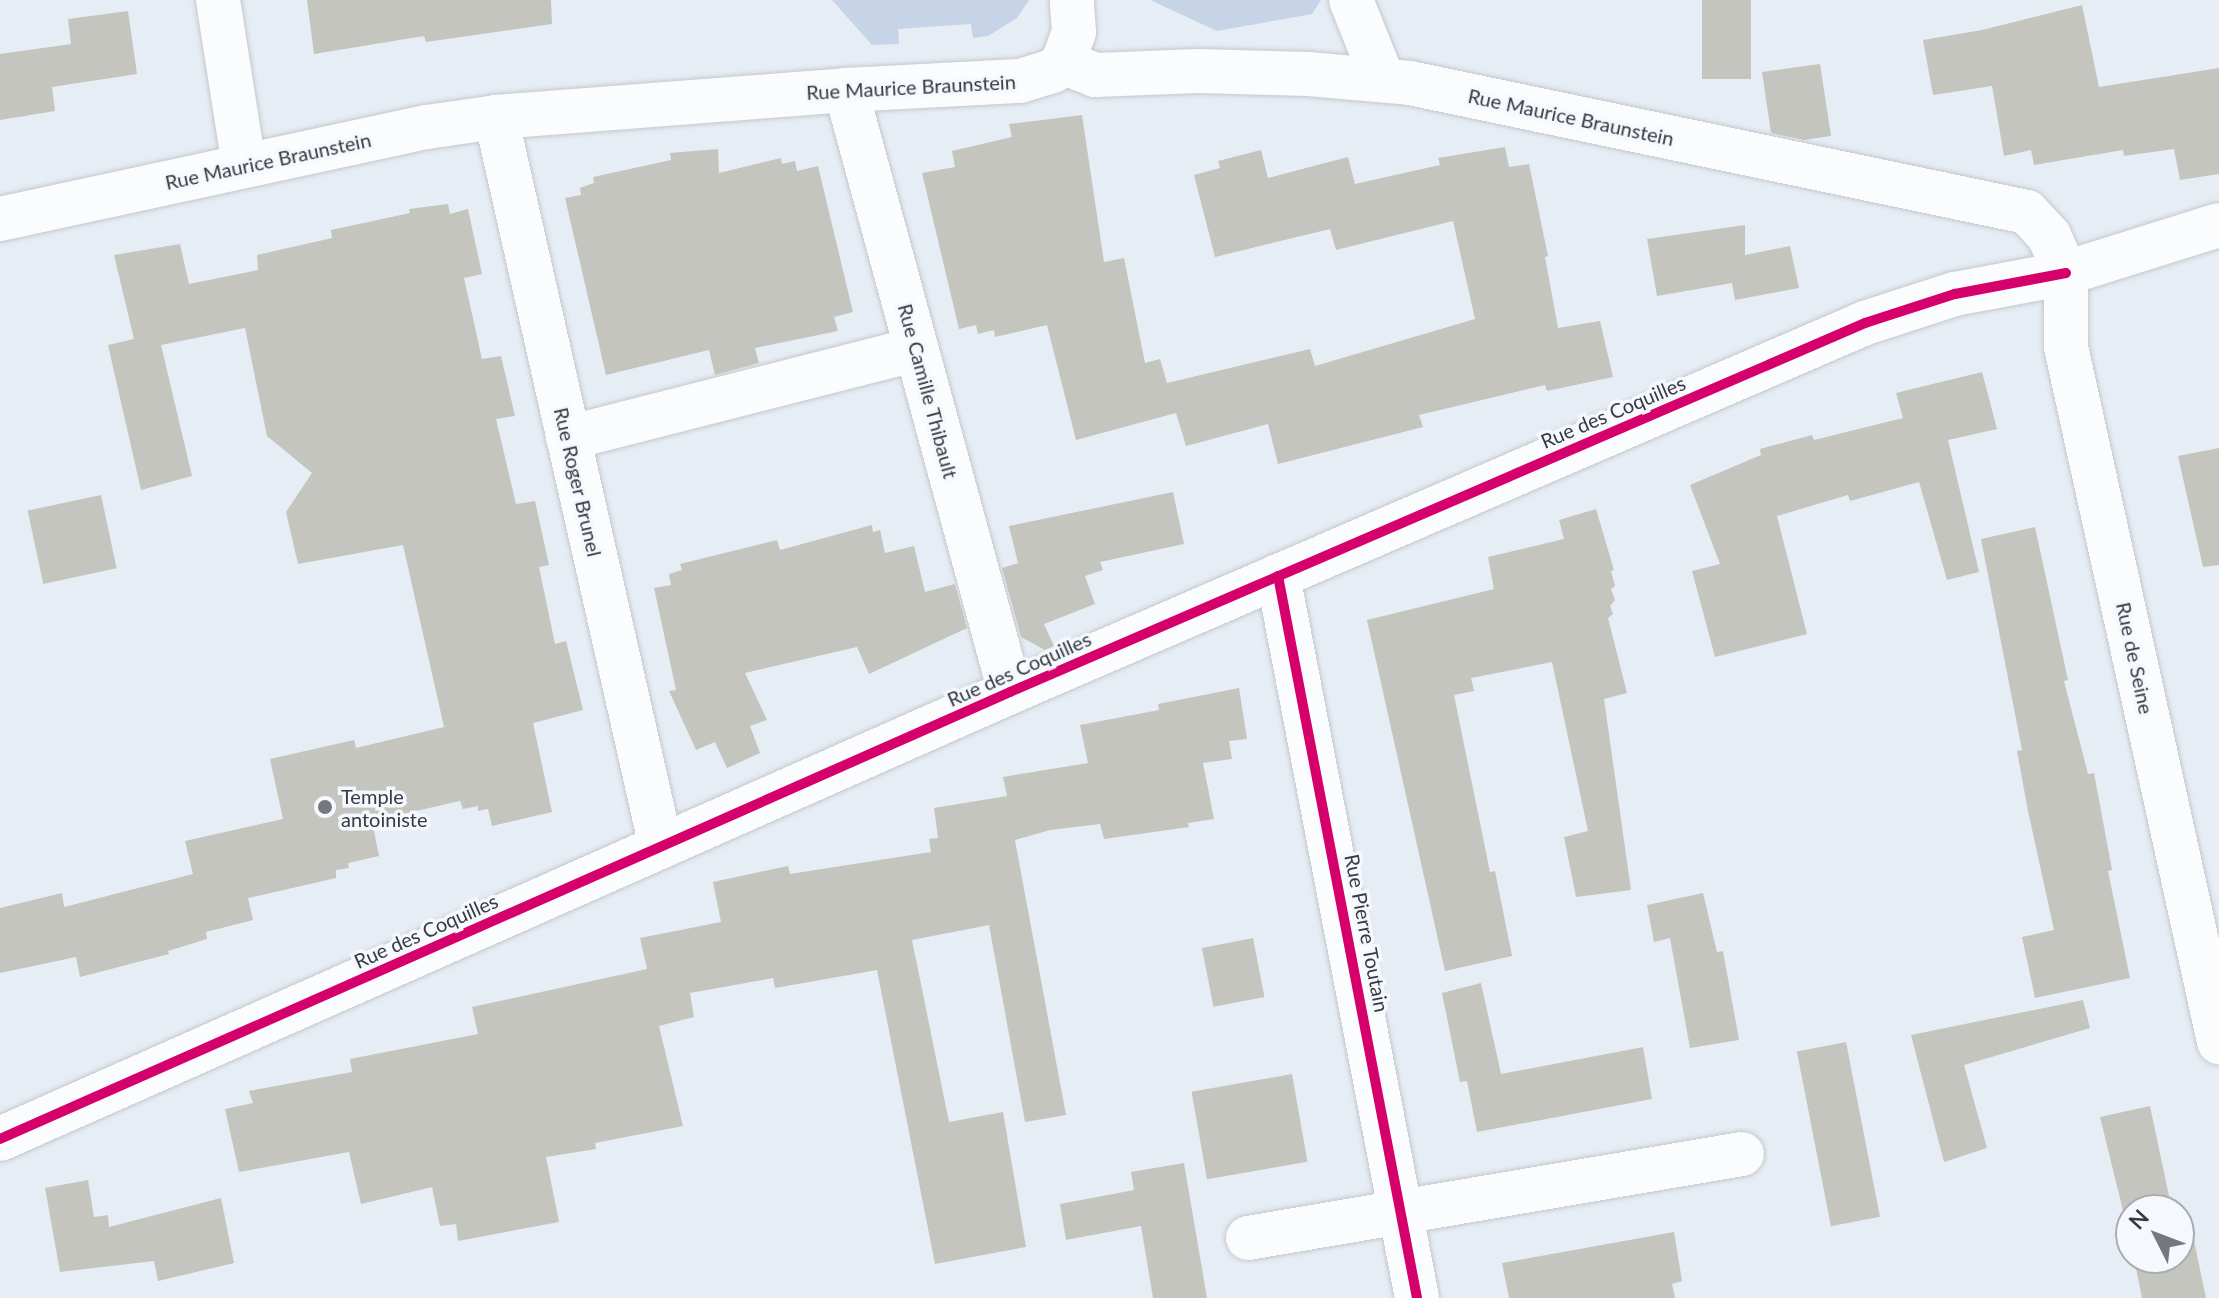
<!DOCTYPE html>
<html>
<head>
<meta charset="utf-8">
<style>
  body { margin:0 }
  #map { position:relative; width:2219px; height:1298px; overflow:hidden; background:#e7edf4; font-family:Lato,sans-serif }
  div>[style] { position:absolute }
  .green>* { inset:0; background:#c7d4e7 }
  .building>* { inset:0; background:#c4c5be; transform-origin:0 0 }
  .roads { filter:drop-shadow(0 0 2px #c4c8ce) drop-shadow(0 0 2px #c4c8ce) }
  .minor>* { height:44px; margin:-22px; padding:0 22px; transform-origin:22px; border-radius:22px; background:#fbfcfd }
  .cycleway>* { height:10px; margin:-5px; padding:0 5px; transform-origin:5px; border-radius:5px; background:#d6006c }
  .dots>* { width:22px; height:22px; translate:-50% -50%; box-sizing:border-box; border:4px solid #f5f9fe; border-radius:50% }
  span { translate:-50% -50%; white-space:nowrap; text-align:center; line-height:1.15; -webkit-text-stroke:7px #f5f9fe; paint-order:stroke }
  .street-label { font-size:20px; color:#373a40 }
  .poi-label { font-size:20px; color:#373a40 }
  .left { translate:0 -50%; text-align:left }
  .north { position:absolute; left:2115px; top:1194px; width:80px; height:80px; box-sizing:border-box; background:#f5f9fe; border:2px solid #a9adb2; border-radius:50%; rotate:312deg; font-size:22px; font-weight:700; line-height:32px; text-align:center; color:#373a40 }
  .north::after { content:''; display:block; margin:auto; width:28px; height:36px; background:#75797f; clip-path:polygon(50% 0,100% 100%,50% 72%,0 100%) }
</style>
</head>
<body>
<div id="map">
  <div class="green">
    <i style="clip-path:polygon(832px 0,1029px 0,1017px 18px,988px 36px,973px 38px,971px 24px,898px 29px,899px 44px,872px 45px)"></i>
    <i style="clip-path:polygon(1150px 0,1321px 0,1312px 14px,1217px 31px)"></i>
  </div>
  <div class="building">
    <i style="clip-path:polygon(307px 0,551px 0,552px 24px,426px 42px,424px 36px,314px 54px)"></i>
    <i style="left:1702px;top:0;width:49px;height:79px"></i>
    <i style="clip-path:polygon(2082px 5px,2099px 87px,2219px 68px,2219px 174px,2180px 180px,2174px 149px,2124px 156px,2123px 150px,2034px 165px,2031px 150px,2004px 156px,1992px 86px,1933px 95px,1923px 40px,1982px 30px)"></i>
    <i style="clip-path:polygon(128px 11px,137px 74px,52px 87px,55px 111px,0 120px,0 54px,71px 44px,68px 19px)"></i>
    <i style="clip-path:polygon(1820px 64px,1831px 136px,1804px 140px,1771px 133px,1762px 72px)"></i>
    <i style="clip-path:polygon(1082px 115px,1104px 262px,1124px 258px,1145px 363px,1160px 359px,1167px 383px,1310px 349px,1315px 366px,1475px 319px,1453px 221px,1336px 250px,1330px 229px,1215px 257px,1194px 175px,1220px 168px,1218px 161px,1261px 150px,1268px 178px,1348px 157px,1355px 184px,1440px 165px,1438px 158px,1505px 147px,1509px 167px,1529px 164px,1548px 256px,1545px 257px,1558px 328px,1600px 321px,1613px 377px,1547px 391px,1545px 385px,1419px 415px,1423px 427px,1278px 464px,1268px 424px,1186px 446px,1176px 413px,1076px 440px,1047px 325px,995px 337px,994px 330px,978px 334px,976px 325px,959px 329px,922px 173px,955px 167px,952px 151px,1012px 137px,1009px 124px)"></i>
    <i style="clip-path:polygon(718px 149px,719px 173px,781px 158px,782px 164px,795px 161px,797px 171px,818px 166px,853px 312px,834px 317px,838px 331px,755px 348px,759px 363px,715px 375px,709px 350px,606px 375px,565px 198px,581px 195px,580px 188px,594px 183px,593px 177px,671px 160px,670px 153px)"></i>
    <i style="clip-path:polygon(448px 204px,450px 214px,468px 209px,482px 274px,464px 278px,482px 359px,501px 356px,515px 416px,496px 419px,516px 504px,535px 501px,549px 565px,539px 567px,555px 644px,566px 641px,583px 710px,533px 723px,552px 812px,492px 826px,488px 809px,478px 811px,478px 806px,463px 809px,460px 801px,372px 821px,379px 856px,348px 863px,349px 868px,336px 870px,336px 878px,248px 898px,253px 920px,206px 932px,207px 939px,168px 951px,169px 954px,80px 977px,76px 957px,0 973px,0 908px,62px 893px,64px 907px,193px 874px,185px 841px,283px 819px,270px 759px,354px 740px,356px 748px,444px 727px,403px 545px,298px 564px,286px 512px,312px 473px,267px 436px,245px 328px,161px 345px,192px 476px,141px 490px,108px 345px,134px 339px,114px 255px,180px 244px,189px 284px,258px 270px,257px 255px,332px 238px,331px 230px,410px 213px,409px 209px)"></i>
    <i style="clip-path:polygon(1745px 225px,1745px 255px,1790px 246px,1799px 288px,1735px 300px,1732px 283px,1657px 296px,1647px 239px)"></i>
    <i style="clip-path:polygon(1982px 372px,1997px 429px,1948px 440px,1979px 572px,1947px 580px,1919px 482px,1850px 501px,1848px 495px,1777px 516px,1807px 634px,1715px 657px,1692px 571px,1720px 564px,1690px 485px,1761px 455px,1760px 449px,1812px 435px,1814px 440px,1903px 418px,1896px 393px)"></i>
    <i style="clip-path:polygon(2219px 448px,2219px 565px,2203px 567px,2178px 456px)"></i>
    <i style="clip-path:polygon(1173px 492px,1184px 544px,1100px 562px,1103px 570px,1085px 576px,1095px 604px,1044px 624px,1054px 646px,1045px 650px,1021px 637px,1002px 568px,1018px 563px,1009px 526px)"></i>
    <i style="left:101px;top:495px;width:75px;height:75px;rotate:78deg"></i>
    <i style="clip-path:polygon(1596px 509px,1614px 570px,1611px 571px,1615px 586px,1611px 589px,1615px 600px,1610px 606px,1613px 614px,1608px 618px,1627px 693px,1604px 699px,1631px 890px,1576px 897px,1564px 837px,1588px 831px,1552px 662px,1471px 678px,1474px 691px,1454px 695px,1490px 872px,1495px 871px,1512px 956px,1445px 971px,1367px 620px,1494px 589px,1488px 557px,1564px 539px,1559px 520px)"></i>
    <i style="clip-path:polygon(872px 525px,873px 532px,880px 530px,885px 553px,914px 546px,925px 592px,955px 584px,967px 628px,869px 674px,857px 647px,745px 673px,767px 720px,750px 726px,760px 753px,727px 768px,715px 742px,696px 750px,669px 691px,676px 690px,654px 588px,671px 585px,669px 574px,682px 570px,680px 564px,777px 540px,780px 550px)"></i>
    <i style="clip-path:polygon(2035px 527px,2068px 680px,2064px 681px,2088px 774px,2094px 773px,2112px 870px,2108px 871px,2130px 978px,2035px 998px,2022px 937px,2054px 930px,2028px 811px,2017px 751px,2022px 750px,1981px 539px)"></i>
    <i style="clip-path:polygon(1239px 688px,1247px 739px,1229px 741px,1232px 759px,1203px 763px,1214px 819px,1188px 823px,1189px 827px,1104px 839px,1100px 824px,1050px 830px,1015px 840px,1066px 1115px,1025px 1122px,989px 925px,912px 940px,949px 1122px,1003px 1112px,1026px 1247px,935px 1264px,877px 970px,775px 988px,773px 978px,690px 993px,694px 1017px,659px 1026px,683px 1126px,595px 1143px,596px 1149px,546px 1157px,559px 1222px,458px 1241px,456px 1224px,440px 1226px,432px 1187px,361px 1204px,349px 1152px,239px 1172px,225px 1109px,253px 1103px,249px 1091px,352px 1072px,350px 1059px,478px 1034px,472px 1007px,647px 969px,640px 938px,721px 922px,713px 882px,788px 866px,790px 874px,931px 852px,929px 839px,938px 838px,934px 808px,1007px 796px,1003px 777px,1088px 763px,1080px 725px,1159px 710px,1158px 704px)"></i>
    <i style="clip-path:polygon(1703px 893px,1717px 952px,1723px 951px,1739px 1040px,1690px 1048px,1670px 938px,1654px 942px,1647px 905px)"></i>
    <i style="left:1253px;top:938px;width:60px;height:52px;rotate:79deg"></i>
    <i style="clip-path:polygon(1481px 983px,1501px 1074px,1643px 1047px,1652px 1099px,1477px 1132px,1467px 1081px,1460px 1082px,1442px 993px)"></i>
    <i style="clip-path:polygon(2083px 1000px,2090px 1028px,1964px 1065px,1987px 1148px,1944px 1162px,1911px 1035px)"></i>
    <i style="left:1846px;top:1042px;width:178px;height:50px;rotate:79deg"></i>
    <i style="left:1292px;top:1074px;width:89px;height:102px;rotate:80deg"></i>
    <i style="clip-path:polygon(2150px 1106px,2172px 1210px,2131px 1210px,2131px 1243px,2100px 1117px)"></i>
    <i style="clip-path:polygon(1184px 1163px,1207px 1298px,1153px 1298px,1141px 1226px,1066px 1240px,1060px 1204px,1134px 1190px,1131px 1172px)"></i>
    <i style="clip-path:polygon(88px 1180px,94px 1217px,108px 1215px,109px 1227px,221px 1198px,234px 1263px,158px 1281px,154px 1261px,60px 1272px,45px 1188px)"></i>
    <i style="clip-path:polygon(2189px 1217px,2206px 1298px,2142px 1298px,2134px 1258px,2179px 1258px,2179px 1219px)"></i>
    <i style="clip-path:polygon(1674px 1232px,1682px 1281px,1672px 1284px,1675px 1298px,1509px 1298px,1502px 1263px)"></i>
  </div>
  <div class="roads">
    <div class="minor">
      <i style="left:218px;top:0;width:168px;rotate:81.1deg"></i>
      <i style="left:1351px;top:0;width:86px;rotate:68.2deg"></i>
      <i style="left:1063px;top:62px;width:35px;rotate:22deg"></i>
      <i style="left:1095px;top:75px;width:103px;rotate:-2.2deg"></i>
      <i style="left:1198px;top:71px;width:110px;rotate:1.6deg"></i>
      <i style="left:1308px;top:74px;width:102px;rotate:5deg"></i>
      <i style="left:1410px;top:83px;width:630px;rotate:11.81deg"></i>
      <i style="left:2027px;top:212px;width:33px;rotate:47deg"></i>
      <i style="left:2049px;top:236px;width:41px;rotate:65.3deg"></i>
      <i style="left:2066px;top:273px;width:74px;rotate:90deg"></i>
      <i style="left:2066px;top:347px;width:712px;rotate:77.58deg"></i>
      <i style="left:846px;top:90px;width:624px;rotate:74.76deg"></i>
      <i style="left:496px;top:117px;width:748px;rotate:77.26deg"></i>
      <i style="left:0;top:219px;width:437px;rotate:-12.2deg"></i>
      <i style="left:427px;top:127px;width:70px;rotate:-8.2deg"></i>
      <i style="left:496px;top:117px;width:351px;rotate:-4.4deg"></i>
      <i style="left:846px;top:90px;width:174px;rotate:-3deg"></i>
      <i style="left:1020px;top:81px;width:34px;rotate:-17deg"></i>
      <i style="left:1053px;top:71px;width:13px;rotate:-42deg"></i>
      <i style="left:1063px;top:62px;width:32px;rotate:-70deg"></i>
      <i style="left:1074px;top:32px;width:32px;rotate:-94deg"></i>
      <i style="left:568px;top:438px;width:359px;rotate:-14.3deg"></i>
      <i style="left:1278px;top:576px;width:735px;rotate:79.1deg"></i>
      <i style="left:0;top:1139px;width:1104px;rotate:-23.87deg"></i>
      <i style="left:1010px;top:692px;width:931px;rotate:-23.34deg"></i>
      <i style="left:1865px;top:323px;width:95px;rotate:-17.9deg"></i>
      <i style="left:1955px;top:294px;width:113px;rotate:-10.7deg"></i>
      <i style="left:2066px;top:273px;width:160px;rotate:-17.4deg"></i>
      <i style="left:1248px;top:1238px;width:501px;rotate:-9.65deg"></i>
    </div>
  </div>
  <div class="cycleway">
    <i style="left:1278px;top:576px;width:735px;rotate:79.1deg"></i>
    <i style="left:0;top:1139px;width:1104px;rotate:-23.87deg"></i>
    <i style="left:1010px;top:692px;width:931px;rotate:-23.34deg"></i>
    <i style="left:1865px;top:323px;width:95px;rotate:-17.9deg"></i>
    <i style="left:1955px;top:294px;width:113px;rotate:-10.7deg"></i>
  </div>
  <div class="dots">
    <i style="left:325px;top:807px;background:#75797f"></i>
  </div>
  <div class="street-label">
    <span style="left:911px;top:87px;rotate:-3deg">Rue Maurice Braunstein</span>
    <span style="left:1571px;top:117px;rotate:12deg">Rue Maurice Braunstein</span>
    <span style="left:268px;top:161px;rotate:-12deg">Rue Maurice Braunstein</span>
    <span style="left:928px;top:391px;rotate:75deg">Rue Camille Thibault</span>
    <span style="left:1613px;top:412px;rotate:-23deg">Rue des Coquilles</span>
    <span style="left:578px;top:482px;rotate:77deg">Rue Roger Brunel</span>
    <span style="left:2135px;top:658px;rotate:78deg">Rue de Seine</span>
    <span style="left:1019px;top:669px;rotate:-24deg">Rue des Coquilles</span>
    <span style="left:426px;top:931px;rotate:-24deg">Rue des Coquilles</span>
    <span style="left:1367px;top:933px;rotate:79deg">Rue Pierre Toutain</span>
  </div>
  <div class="poi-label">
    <span class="left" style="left:341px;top:808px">Temple<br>antoiniste</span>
  </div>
  <div class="north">N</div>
</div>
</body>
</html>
